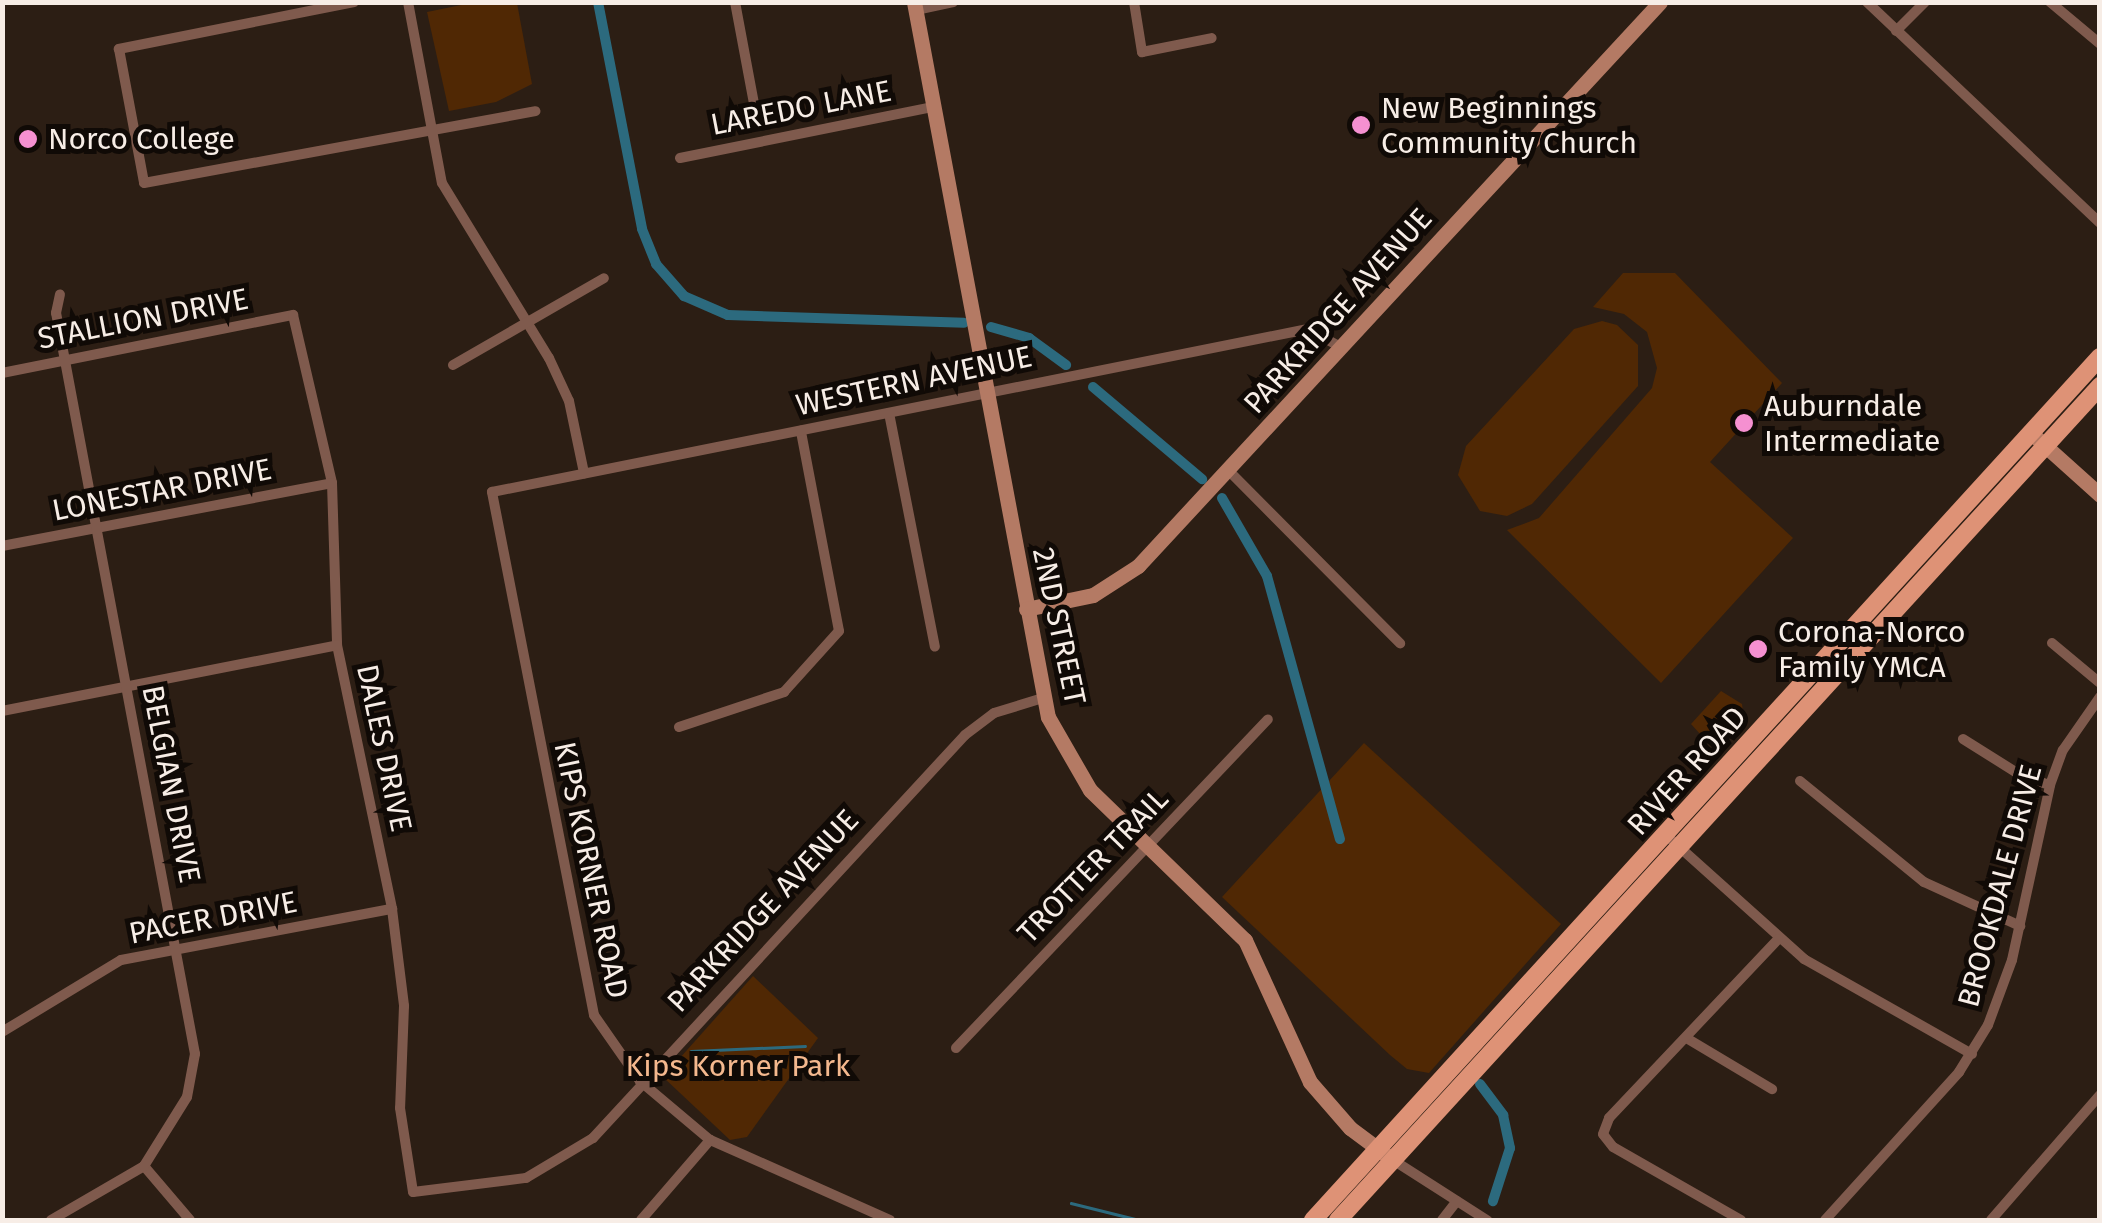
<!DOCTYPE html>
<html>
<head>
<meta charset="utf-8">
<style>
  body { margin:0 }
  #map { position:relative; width:2102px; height:1223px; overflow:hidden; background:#2c1e14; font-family:"Fira Sans",sans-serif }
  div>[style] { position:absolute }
  .green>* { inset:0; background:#502804 }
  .stream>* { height:2.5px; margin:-1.25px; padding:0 1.25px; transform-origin:1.25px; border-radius:1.25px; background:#2c6a7e }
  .canal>* { height:10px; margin:-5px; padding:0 5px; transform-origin:5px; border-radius:5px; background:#2c6a7e }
  .street>* { height:10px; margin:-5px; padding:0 5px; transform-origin:5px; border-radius:5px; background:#7f5a4d }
  .secondary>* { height:15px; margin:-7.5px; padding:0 7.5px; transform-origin:7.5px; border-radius:7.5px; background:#b47a64 }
  .primary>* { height:18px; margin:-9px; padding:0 9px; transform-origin:9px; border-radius:9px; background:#de9276 }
  .dots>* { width:28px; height:28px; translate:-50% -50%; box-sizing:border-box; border:5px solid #100a06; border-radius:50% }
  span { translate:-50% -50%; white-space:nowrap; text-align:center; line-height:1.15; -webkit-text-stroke:10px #100a06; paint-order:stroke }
  .street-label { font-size:30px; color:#f7ede6 }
  .poi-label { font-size:30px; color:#f7ede6 }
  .left { translate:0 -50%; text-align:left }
  .park-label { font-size:30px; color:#f4b88e }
  .frame { position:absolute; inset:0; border:5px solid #f7ede6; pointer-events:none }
</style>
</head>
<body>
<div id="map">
  <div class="green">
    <i style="clip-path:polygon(471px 3px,517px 3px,532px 84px,496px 102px,449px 111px,427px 12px)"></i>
    <i style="clip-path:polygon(1623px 273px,1675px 273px,1782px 383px,1710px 462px,1793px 538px,1661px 683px,1507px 530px,1539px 518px,1652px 388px,1657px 368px,1647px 332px,1624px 314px,1593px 307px)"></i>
    <i style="clip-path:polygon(1602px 321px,1617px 325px,1638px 345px,1638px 386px,1532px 504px,1507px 516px,1480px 511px,1458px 475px,1466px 446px,1574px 329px)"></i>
    <i style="clip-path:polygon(1721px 691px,1742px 704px,1743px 712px,1710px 745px,1691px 724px)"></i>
    <i style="clip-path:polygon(1364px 743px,1561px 924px,1429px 1073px,1407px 1069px,1390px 1055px,1222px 897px)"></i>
    <i style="clip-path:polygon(753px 976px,818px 1038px,747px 1137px,730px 1140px,663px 1077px)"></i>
  </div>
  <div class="stream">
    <i style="left:691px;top:1051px;width:114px;rotate:-2.5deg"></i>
    <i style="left:1071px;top:1203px;width:70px;rotate:14deg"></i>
  </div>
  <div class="canal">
    <i style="left:598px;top:2px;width:231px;rotate:79deg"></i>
    <i style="left:642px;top:229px;width:38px;rotate:68deg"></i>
    <i style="left:656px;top:264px;width:43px;rotate:48.8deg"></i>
    <i style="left:684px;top:296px;width:48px;rotate:23.4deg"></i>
    <i style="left:728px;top:315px;width:236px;rotate:1.9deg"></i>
    <i style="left:991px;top:327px;width:40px;rotate:16deg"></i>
    <i style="left:1029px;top:338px;width:46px;rotate:36.1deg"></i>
    <i style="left:1093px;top:387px;width:143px;rotate:40.2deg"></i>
    <i style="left:1222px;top:498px;width:90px;rotate:60deg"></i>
    <i style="left:1267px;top:576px;width:273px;rotate:74.5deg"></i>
    <i style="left:1480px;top:1084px;width:39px;rotate:53deg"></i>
    <i style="left:1503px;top:1115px;width:34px;rotate:78deg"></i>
    <i style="left:1510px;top:1148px;width:56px;rotate:107.8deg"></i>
  </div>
  <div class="street">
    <i style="left:354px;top:2px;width:240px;rotate:168.7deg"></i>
    <i style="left:119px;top:49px;width:136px;rotate:79.4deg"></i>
    <i style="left:144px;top:183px;width:398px;rotate:-10.4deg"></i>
    <i style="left:408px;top:2px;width:184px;rotate:79.4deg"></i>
    <i style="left:442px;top:183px;width:205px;rotate:58.6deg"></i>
    <i style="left:549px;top:358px;width:47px;rotate:65.1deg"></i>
    <i style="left:569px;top:401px;width:74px;rotate:78.2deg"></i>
    <i style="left:735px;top:2px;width:114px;rotate:79.4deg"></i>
    <i style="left:1134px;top:2px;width:51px;rotate:80.9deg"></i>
    <i style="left:1142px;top:52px;width:71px;rotate:-11.3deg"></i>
    <i style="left:1867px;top:2px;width:321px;rotate:43.5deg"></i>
    <i style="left:2050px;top:2px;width:65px;rotate:40deg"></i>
    <i style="left:916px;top:10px;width:38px;rotate:-12deg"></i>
    <i style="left:1896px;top:31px;width:41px;rotate:-45deg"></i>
    <i style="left:680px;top:158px;width:257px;rotate:-11.4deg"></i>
    <i style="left:453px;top:365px;width:174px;rotate:-29.9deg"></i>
    <i style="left:2px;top:373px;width:297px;rotate:-11.3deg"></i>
    <i style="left:293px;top:315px;width:172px;rotate:76.9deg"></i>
    <i style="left:332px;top:483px;width:162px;rotate:88.2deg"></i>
    <i style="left:337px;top:645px;width:270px;rotate:78.2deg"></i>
    <i style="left:392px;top:909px;width:98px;rotate:82.9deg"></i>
    <i style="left:404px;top:1006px;width:102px;rotate:92.2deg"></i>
    <i style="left:400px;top:1108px;width:85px;rotate:81.2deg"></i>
    <i style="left:413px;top:1192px;width:114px;rotate:-7.1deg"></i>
    <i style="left:526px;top:1178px;width:78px;rotate:-30.8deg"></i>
    <i style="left:593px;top:1138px;width:548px;rotate:-47.29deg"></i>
    <i style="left:965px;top:735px;width:36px;rotate:-37deg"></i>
    <i style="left:994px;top:713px;width:51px;rotate:-17deg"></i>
    <i style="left:889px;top:413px;width:238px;rotate:78.9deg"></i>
    <i style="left:1229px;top:471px;width:243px;rotate:45.2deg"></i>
    <i style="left:2px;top:546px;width:336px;rotate:-10.8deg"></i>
    <i style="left:2052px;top:643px;width:62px;rotate:39.8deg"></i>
    <i style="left:2px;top:711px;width:341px;rotate:-11.1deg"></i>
    <i style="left:679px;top:727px;width:111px;rotate:-18.4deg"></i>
    <i style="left:784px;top:692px;width:82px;rotate:-48deg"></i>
    <i style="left:839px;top:631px;width:204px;rotate:-100.8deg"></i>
    <i style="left:1963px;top:739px;width:70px;rotate:32.1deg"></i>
    <i style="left:2022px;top:776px;width:29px;rotate:18deg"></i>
    <i style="left:1800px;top:781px;width:160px;rotate:39.2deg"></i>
    <i style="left:1924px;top:882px;width:106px;rotate:24.6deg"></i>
    <i style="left:1666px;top:835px;width:186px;rotate:41.9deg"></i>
    <i style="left:1804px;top:959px;width:193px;rotate:29.5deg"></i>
    <i style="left:2px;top:1032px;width:139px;rotate:-31.2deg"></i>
    <i style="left:121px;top:960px;width:276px;rotate:-10.7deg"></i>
    <i style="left:1688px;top:1039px;width:98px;rotate:30.8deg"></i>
    <i style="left:956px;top:1048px;width:453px;rotate:-46.5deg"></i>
    <i style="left:1393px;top:1160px;width:112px;rotate:32.6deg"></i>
    <i style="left:144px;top:1166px;width:71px;rotate:49.6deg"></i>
    <i style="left:51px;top:1220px;width:108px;rotate:-30.1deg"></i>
    <i style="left:144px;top:1166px;width:81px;rotate:-58.1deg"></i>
    <i style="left:187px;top:1097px;width:44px;rotate:-79.5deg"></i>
    <i style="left:195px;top:1054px;width:754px;rotate:-100.62deg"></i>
    <i style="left:56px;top:313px;width:19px;rotate:-78deg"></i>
    <i style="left:641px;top:1220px;width:106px;rotate:-49.2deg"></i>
    <i style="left:890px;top:1220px;width:197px;rotate:-156deg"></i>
    <i style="left:710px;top:1140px;width:92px;rotate:-139.9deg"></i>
    <i style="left:640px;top:1081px;width:80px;rotate:-124.9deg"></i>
    <i style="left:594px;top:1015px;width:533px;rotate:-101.04deg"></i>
    <i style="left:492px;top:492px;width:832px;rotate:-11.3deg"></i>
    <i style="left:1308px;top:329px;width:39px;rotate:29deg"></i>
    <i style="left:1442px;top:1220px;width:24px;rotate:-52deg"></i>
    <i style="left:1741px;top:1220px;width:147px;rotate:-150.3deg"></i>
    <i style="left:1613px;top:1147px;width:16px;rotate:-128deg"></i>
    <i style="left:1603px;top:1134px;width:17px;rotate:-69deg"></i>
    <i style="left:1609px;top:1118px;width:246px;rotate:-46.6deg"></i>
    <i style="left:1825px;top:1220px;width:200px;rotate:-47.8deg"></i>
    <i style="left:1959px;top:1072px;width:55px;rotate:-58.3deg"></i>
    <i style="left:1988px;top:1025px;width:69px;rotate:-69.7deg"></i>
    <i style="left:2012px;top:960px;width:179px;rotate:-77.7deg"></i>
    <i style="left:2050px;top:785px;width:37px;rotate:-70deg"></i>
    <i style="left:2063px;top:750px;width:65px;rotate:-55.1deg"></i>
    <i style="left:1991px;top:1220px;width:166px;rotate:-48.9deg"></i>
  </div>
  <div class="secondary">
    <i style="left:914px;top:2px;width:727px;rotate:79.39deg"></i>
    <i style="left:1048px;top:717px;width:84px;rotate:60.1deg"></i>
    <i style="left:1090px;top:790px;width:216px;rotate:44.1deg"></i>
    <i style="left:1245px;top:940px;width:156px;rotate:65.4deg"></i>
    <i style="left:1310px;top:1082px;width:61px;rotate:49deg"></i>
    <i style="left:1350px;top:1128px;width:54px;rotate:36.7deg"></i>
    <i style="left:2031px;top:433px;width:93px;rotate:41.9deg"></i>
    <i style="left:1026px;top:609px;width:68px;rotate:-11.8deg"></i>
    <i style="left:1093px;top:595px;width:54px;rotate:-32.8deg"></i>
    <i style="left:1138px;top:566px;width:768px;rotate:-47.21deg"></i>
  </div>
  <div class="primary">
    <i style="left:1313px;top:1220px;width:1168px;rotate:-47.64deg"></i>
    <i style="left:1338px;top:1220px;width:1130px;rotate:-47.58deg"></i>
  </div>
  <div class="dots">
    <i style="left:1361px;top:125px;background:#f590d1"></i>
    <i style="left:28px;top:139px;background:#f590d1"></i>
    <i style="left:1744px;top:423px;background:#f590d1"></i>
    <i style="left:1758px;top:649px;background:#f590d1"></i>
  </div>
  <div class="street-label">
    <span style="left:801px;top:108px;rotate:-11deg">LAREDO LANE</span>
    <span style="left:1338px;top:311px;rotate:-48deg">PARKRIDGE AVENUE</span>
    <span style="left:143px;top:319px;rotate:-11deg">STALLION DRIVE</span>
    <span style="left:914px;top:381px;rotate:-12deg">WESTERN AVENUE</span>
    <span style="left:162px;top:490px;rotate:-11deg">LONESTAR DRIVE</span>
    <span style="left:1059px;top:626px;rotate:78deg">2ND STREET</span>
    <span style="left:384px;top:748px;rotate:78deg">DALES DRIVE</span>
    <span style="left:1687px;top:771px;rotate:-48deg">RIVER ROAD</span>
    <span style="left:171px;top:784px;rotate:79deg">BELGIAN DRIVE</span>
    <span style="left:1093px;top:866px;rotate:-46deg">TROTTER TRAIL</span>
    <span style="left:591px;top:870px;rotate:78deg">KIPS KORNER ROAD</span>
    <span style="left:2000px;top:886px;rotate:-75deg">BROOKDALE DRIVE</span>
    <span style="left:763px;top:911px;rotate:-47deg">PARKRIDGE AVENUE</span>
    <span style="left:213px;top:918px;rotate:-11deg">PACER DRIVE</span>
  </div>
  <div class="poi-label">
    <span class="left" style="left:1381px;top:125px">New Beginnings<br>Community Church</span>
    <span class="left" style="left:48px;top:139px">Norco College</span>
    <span class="left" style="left:1764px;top:423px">Auburndale<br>Intermediate</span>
    <span class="left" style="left:1778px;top:649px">Corona-Norco<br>Family YMCA</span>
  </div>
  <div class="park-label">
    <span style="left:738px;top:1066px">Kips Korner Park</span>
  </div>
  <div class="frame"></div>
</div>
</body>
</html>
